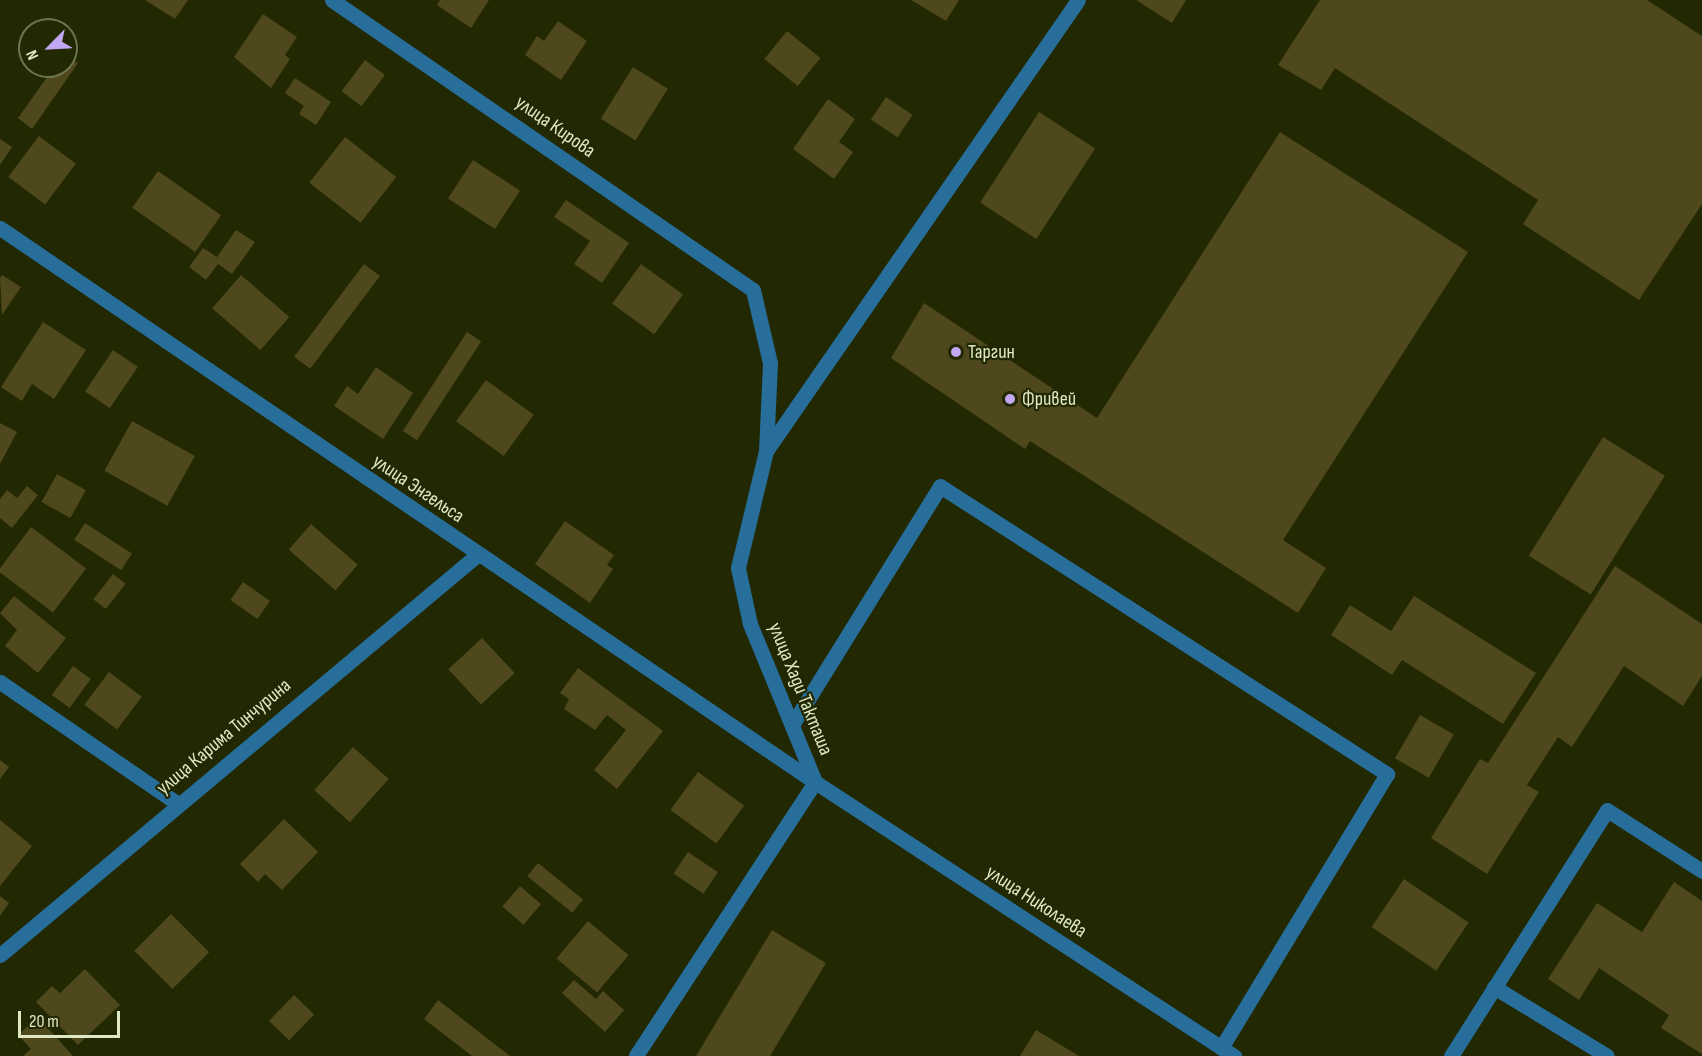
<!DOCTYPE html>
<html>
<head>
<meta charset="utf-8">
<style>
  body { margin:0 }
  #map { position:relative; width:1702px; height:1056px; overflow:hidden; background:#212802; font-family:"Sofia Sans Condensed",sans-serif }
  div>[style] { position:absolute }
  .building>* { inset:0; background:#4f481c; transform-origin:0 0 }
  .minor>* { height:15px; margin:-7.5px; padding:0 7.5px; transform-origin:7.5px; border-radius:7.5px; background:#276e9a }
  .dots>* { width:16px; height:16px; translate:-50% -50%; box-sizing:border-box; border:3px solid #212802; border-radius:50% }
  span { translate:-50% -50%; white-space:nowrap; text-align:center; line-height:1.15; -webkit-text-stroke:4.5px #212802; paint-order:stroke }
  .street-label { font-size:20px; color:#dee8c4 }
  .poi-label { font-size:20px; color:#dee8c4 }
  .left { translate:0 -50%; text-align:left }
  .north { position:absolute; left:18px; top:18px; width:60px; height:60px; box-sizing:border-box; background:#212802; border:2px solid #6d7550; border-radius:50%; rotate:246deg; font-size:16px; font-weight:700; line-height:24px; text-align:center; color:#dee8c4 }
  .north::after { content:''; display:block; margin:auto; width:21px; height:27px; background:#c2a8f2; clip-path:polygon(50% 0,100% 100%,50% 72%,0 100%) }
  .scale { position:absolute; left:18px; top:1011px; width:102px; height:27px; box-sizing:border-box; border:3px solid #dee8c4; border-top:0; padding-left:8px; font-size:18px; line-height:21px; white-space:nowrap; color:#dee8c4; -webkit-text-stroke:4px #212802; paint-order:stroke }
</style>
</head>
<body>
<div id="map">
  <div class="building">
    <i style="clip-path:polygon(145px 0,188px 0,175px 19px)"></i>
    <i style="clip-path:polygon(440px 0,489px 0,471px 28px,437px 5px)"></i>
    <i style="clip-path:polygon(911px 0,959px 0,946px 21px)"></i>
    <i style="clip-path:polygon(1136px 0,1186px 0,1172px 23px)"></i>
    <i style="clip-path:polygon(1320px 0,1647px 0,1702px 36px,1702px 204px,1639px 300px,1523px 224px,1538px 200px,1335px 68px,1321px 90px,1278px 65px)"></i>
    <i style="clip-path:polygon(263px 14px,297px 37px,285px 55px,290px 59px,271px 88px,234px 57px)"></i>
    <i style="clip-path:polygon(558px 21px,587px 41px,561px 80px,525px 55px,537px 36px,544px 41px)"></i>
    <i style="left:787px;top:31px;width:43px;height:36px;rotate:39deg"></i>
    <i style="clip-path:polygon(66px 55px,78px 63px,32px 129px,18px 118px,55px 66px,66px 66px)"></i>
    <i style="left:365px;top:60px;width:25px;height:39px;rotate:37deg"></i>
    <i style="left:633px;top:67px;width:41px;height:61px;rotate:32deg"></i>
    <i style="clip-path:polygon(295px 78px,331px 102px,316px 125px,299px 114px,304px 106px,285px 93px)"></i>
    <i style="left:886px;top:97px;width:32px;height:27px;rotate:34deg"></i>
    <i style="clip-path:polygon(828px 99px,855px 119px,839px 142px,853px 152px,834px 179px,793px 149px)"></i>
    <i style="left:1039px;top:112px;width:67px;height:108px;rotate:33deg"></i>
    <i style="clip-path:polygon(1280px 132px,1468px 252px,1283px 540px,1326px 568px,1298px 613px,1030px 441px,1025px 449px,891px 358px,924px 303px,1097px 418px)"></i>
    <i style="left:39px;top:136px;width:46px;height:51px;rotate:37deg"></i>
    <i style="left:345px;top:137px;width:65px;height:58px;rotate:38deg"></i>
    <i style="clip-path:polygon(0 139px,12px 147px,0 165px)"></i>
    <i style="left:473px;top:160px;width:56px;height:46px;rotate:33deg"></i>
    <i style="left:158px;top:171px;width:77px;height:45px;rotate:35deg"></i>
    <i style="clip-path:polygon(566px 200px,629px 243px,602px 283px,574px 264px,590px 241px,554px 217px)"></i>
    <i style="clip-path:polygon(236px 230px,255px 242px,232px 274px,218px 264px,206px 280px,189px 267px,203px 248px,217px 257px)"></i>
    <i style="left:364px;top:264px;width:20px;height:116px;rotate:37deg"></i>
    <i style="left:641px;top:264px;width:52px;height:49px;rotate:36deg"></i>
    <i style="clip-path:polygon(2px 275px,21px 287px,2px 315px,0 278px)"></i>
    <i style="left:241px;top:275px;width:64px;height:44px;rotate:41deg"></i>
    <i style="clip-path:polygon(43px 322px,86px 350px,54px 399px,32px 384px,22px 401px,1px 387px)"></i>
    <i style="left:467px;top:332px;width:17px;height:118px;rotate:33deg"></i>
    <i style="left:113px;top:350px;width:30px;height:50px;rotate:34deg"></i>
    <i style="clip-path:polygon(376px 367px,413px 393px,383px 439px,334px 406px,347px 386px,358px 394px)"></i>
    <i style="left:486px;top:380px;width:59px;height:51px;rotate:36deg"></i>
    <i style="left:132px;top:421px;width:72px;height:57px;rotate:29deg"></i>
    <i style="clip-path:polygon(0 423px,17px 432px,0 464px)"></i>
    <i style="left:1603px;top:437px;width:73px;height:140px;rotate:32deg"></i>
    <i style="left:57px;top:474px;width:33px;height:32px;rotate:29deg"></i>
    <i style="clip-path:polygon(27px 486px,38px 495px,12px 528px,0 518px,0 499px,7px 490px,17px 498px)"></i>
    <i style="clip-path:polygon(565px 521px,614px 555px,607px 565px,613px 569px,590px 603px,535px 564px)"></i>
    <i style="left:85px;top:523px;width:56px;height:20px;rotate:33deg"></i>
    <i style="left:311px;top:524px;width:62px;height:34px;rotate:41deg"></i>
    <i style="left:31px;top:527px;width:69px;height:55px;rotate:37deg"></i>
    <i style="clip-path:polygon(1615px 566px,1702px 624px,1702px 676px,1683px 706px,1624px 666px,1572px 747px,1558px 737px,1527px 785px,1539px 792px,1487px 874px,1431px 838px,1480px 759px,1488px 763px)"></i>
    <i style="left:113px;top:574px;width:16px;height:32px;rotate:38deg"></i>
    <i style="left:243px;top:582px;width:33px;height:22px;rotate:35deg"></i>
    <i style="clip-path:polygon(14px 596px,66px 638px,38px 673px,5px 646px,17px 630px,0 613px)"></i>
    <i style="clip-path:polygon(1414px 596px,1536px 673px,1503px 724px,1402px 660px,1392px 675px,1331px 635px,1350px 605px,1391px 631px)"></i>
    <i style="left:482px;top:638px;width:48px;height:46px;rotate:47deg"></i>
    <i style="left:73px;top:666px;width:22px;height:36px;rotate:36deg"></i>
    <i style="clip-path:polygon(578px 668px,663px 731px,617px 789px,594px 770px,626px 730px,607px 715px,595px 730px,564px 709px,569px 699px,560px 693px)"></i>
    <i style="left:109px;top:672px;width:41px;height:41px;rotate:37deg"></i>
    <i style="left:1420px;top:715px;width:39px;height:50px;rotate:30deg"></i>
    <i style="left:353px;top:747px;width:48px;height:58px;rotate:42deg"></i>
    <i style="clip-path:polygon(0 760px,9px 767px,0 779px)"></i>
    <i style="left:698px;top:772px;width:57px;height:47px;rotate:36deg"></i>
    <i style="clip-path:polygon(284px 819px,318px 852px,282px 890px,265px 874px,258px 882px,240px 864px)"></i>
    <i style="clip-path:polygon(0 820px,32px 846px,0 886px)"></i>
    <i style="left:688px;top:852px;width:36px;height:26px;rotate:34deg"></i>
    <i style="left:538px;top:863px;width:58px;height:17px;rotate:39deg"></i>
    <i style="left:1404px;top:879px;width:78px;height:58px;rotate:34deg"></i>
    <i style="clip-path:polygon(1674px 882px,1702px 901px,1702px 1054px,1661px 1028px,1669px 1015px,1599px 968px,1579px 1000px,1548px 979px,1597px 903px,1642px 932px)"></i>
    <i style="left:520px;top:886px;width:28px;height:27px;rotate:41deg"></i>
    <i style="clip-path:polygon(0 896px,9px 903px,0 916px)"></i>
    <i style="left:171px;top:914px;width:54px;height:52px;rotate:45deg"></i>
    <i style="left:588px;top:921px;width:53px;height:49px;rotate:40deg"></i>
    <i style="clip-path:polygon(772px 930px,826px 963px,770px 1056px,696px 1056px)"></i>
    <i style="clip-path:polygon(85px 969px,120px 1005px,78px 1045px,36px 1002px,52px 986px,60px 993px)"></i>
    <i style="clip-path:polygon(574px 980px,596px 999px,603px 991px,624px 1010px,605px 1032px,562px 993px)"></i>
    <i style="left:294px;top:995px;width:28px;height:36px;rotate:44deg"></i>
    <i style="clip-path:polygon(438px 1000px,510px 1056px,472px 1056px,424px 1019px)"></i>
    <i style="clip-path:polygon(38px 1017px,73px 1056px,23px 1056px,31px 1049px,18px 1035px)"></i>
    <i style="clip-path:polygon(1036px 1030px,1079px 1056px,1020px 1056px)"></i>
  </div>
  <div class="minor">
    <i style="left:332px;top:0;width:511px;rotate:34.56deg"></i>
    <i style="left:753px;top:290px;width:75px;rotate:76.9deg"></i>
    <i style="left:770px;top:363px;width:88px;rotate:92.6deg"></i>
    <i style="left:766px;top:451px;width:120px;rotate:103.5deg"></i>
    <i style="left:738px;top:568px;width:57px;rotate:77.9deg"></i>
    <i style="left:750px;top:624px;width:171px;rotate:67.6deg"></i>
    <i style="left:815px;top:782px;width:327px;rotate:123.2deg"></i>
    <i style="left:0;top:228px;width:985px;rotate:34.21deg"></i>
    <i style="left:815px;top:782px;width:501px;rotate:33.18deg"></i>
    <i style="left:766px;top:451px;width:548px;rotate:-55.32deg"></i>
    <i style="left:0;top:682px;width:214px;rotate:34.4deg"></i>
    <i style="left:792px;top:725px;width:281px;rotate:-58.2deg"></i>
    <i style="left:940px;top:486px;width:532px;rotate:32.79deg"></i>
    <i style="left:1387px;top:774px;width:320px;rotate:121.2deg"></i>
    <i style="left:0;top:955px;width:623px;rotate:-39.98deg"></i>
    <i style="left:1494px;top:987px;width:132px;rotate:31.4deg"></i>
    <i style="left:1451px;top:1056px;width:291px;rotate:-57.6deg"></i>
    <i style="left:1607px;top:810px;width:113px;rotate:32.7deg"></i>
  </div>
  <div class="dots">
    <i style="left:956px;top:352px;background:#c2a8f2"></i>
    <i style="left:1010px;top:399px;background:#c2a8f2"></i>
  </div>
  <div class="street-label">
    <span style="left:555px;top:127px;rotate:35deg">улица Кирова</span>
    <span style="left:418px;top:489px;rotate:34deg">улица Энгельса</span>
    <span style="left:800px;top:689px;rotate:68deg">улица Хади Такташа</span>
    <span style="left:224px;top:737px;rotate:-40deg">улица Карима Тинчурина</span>
    <span style="left:1036px;top:902px;rotate:33deg">улица Николаева</span>
  </div>
  <div class="poi-label">
    <span class="left" style="left:968px;top:352px">Таргин</span>
    <span class="left" style="left:1022px;top:399px">Фривей</span>
  </div>
  <div class="north">N</div>
  <div class="scale">20 m</div>
</div>
</body>
</html>
